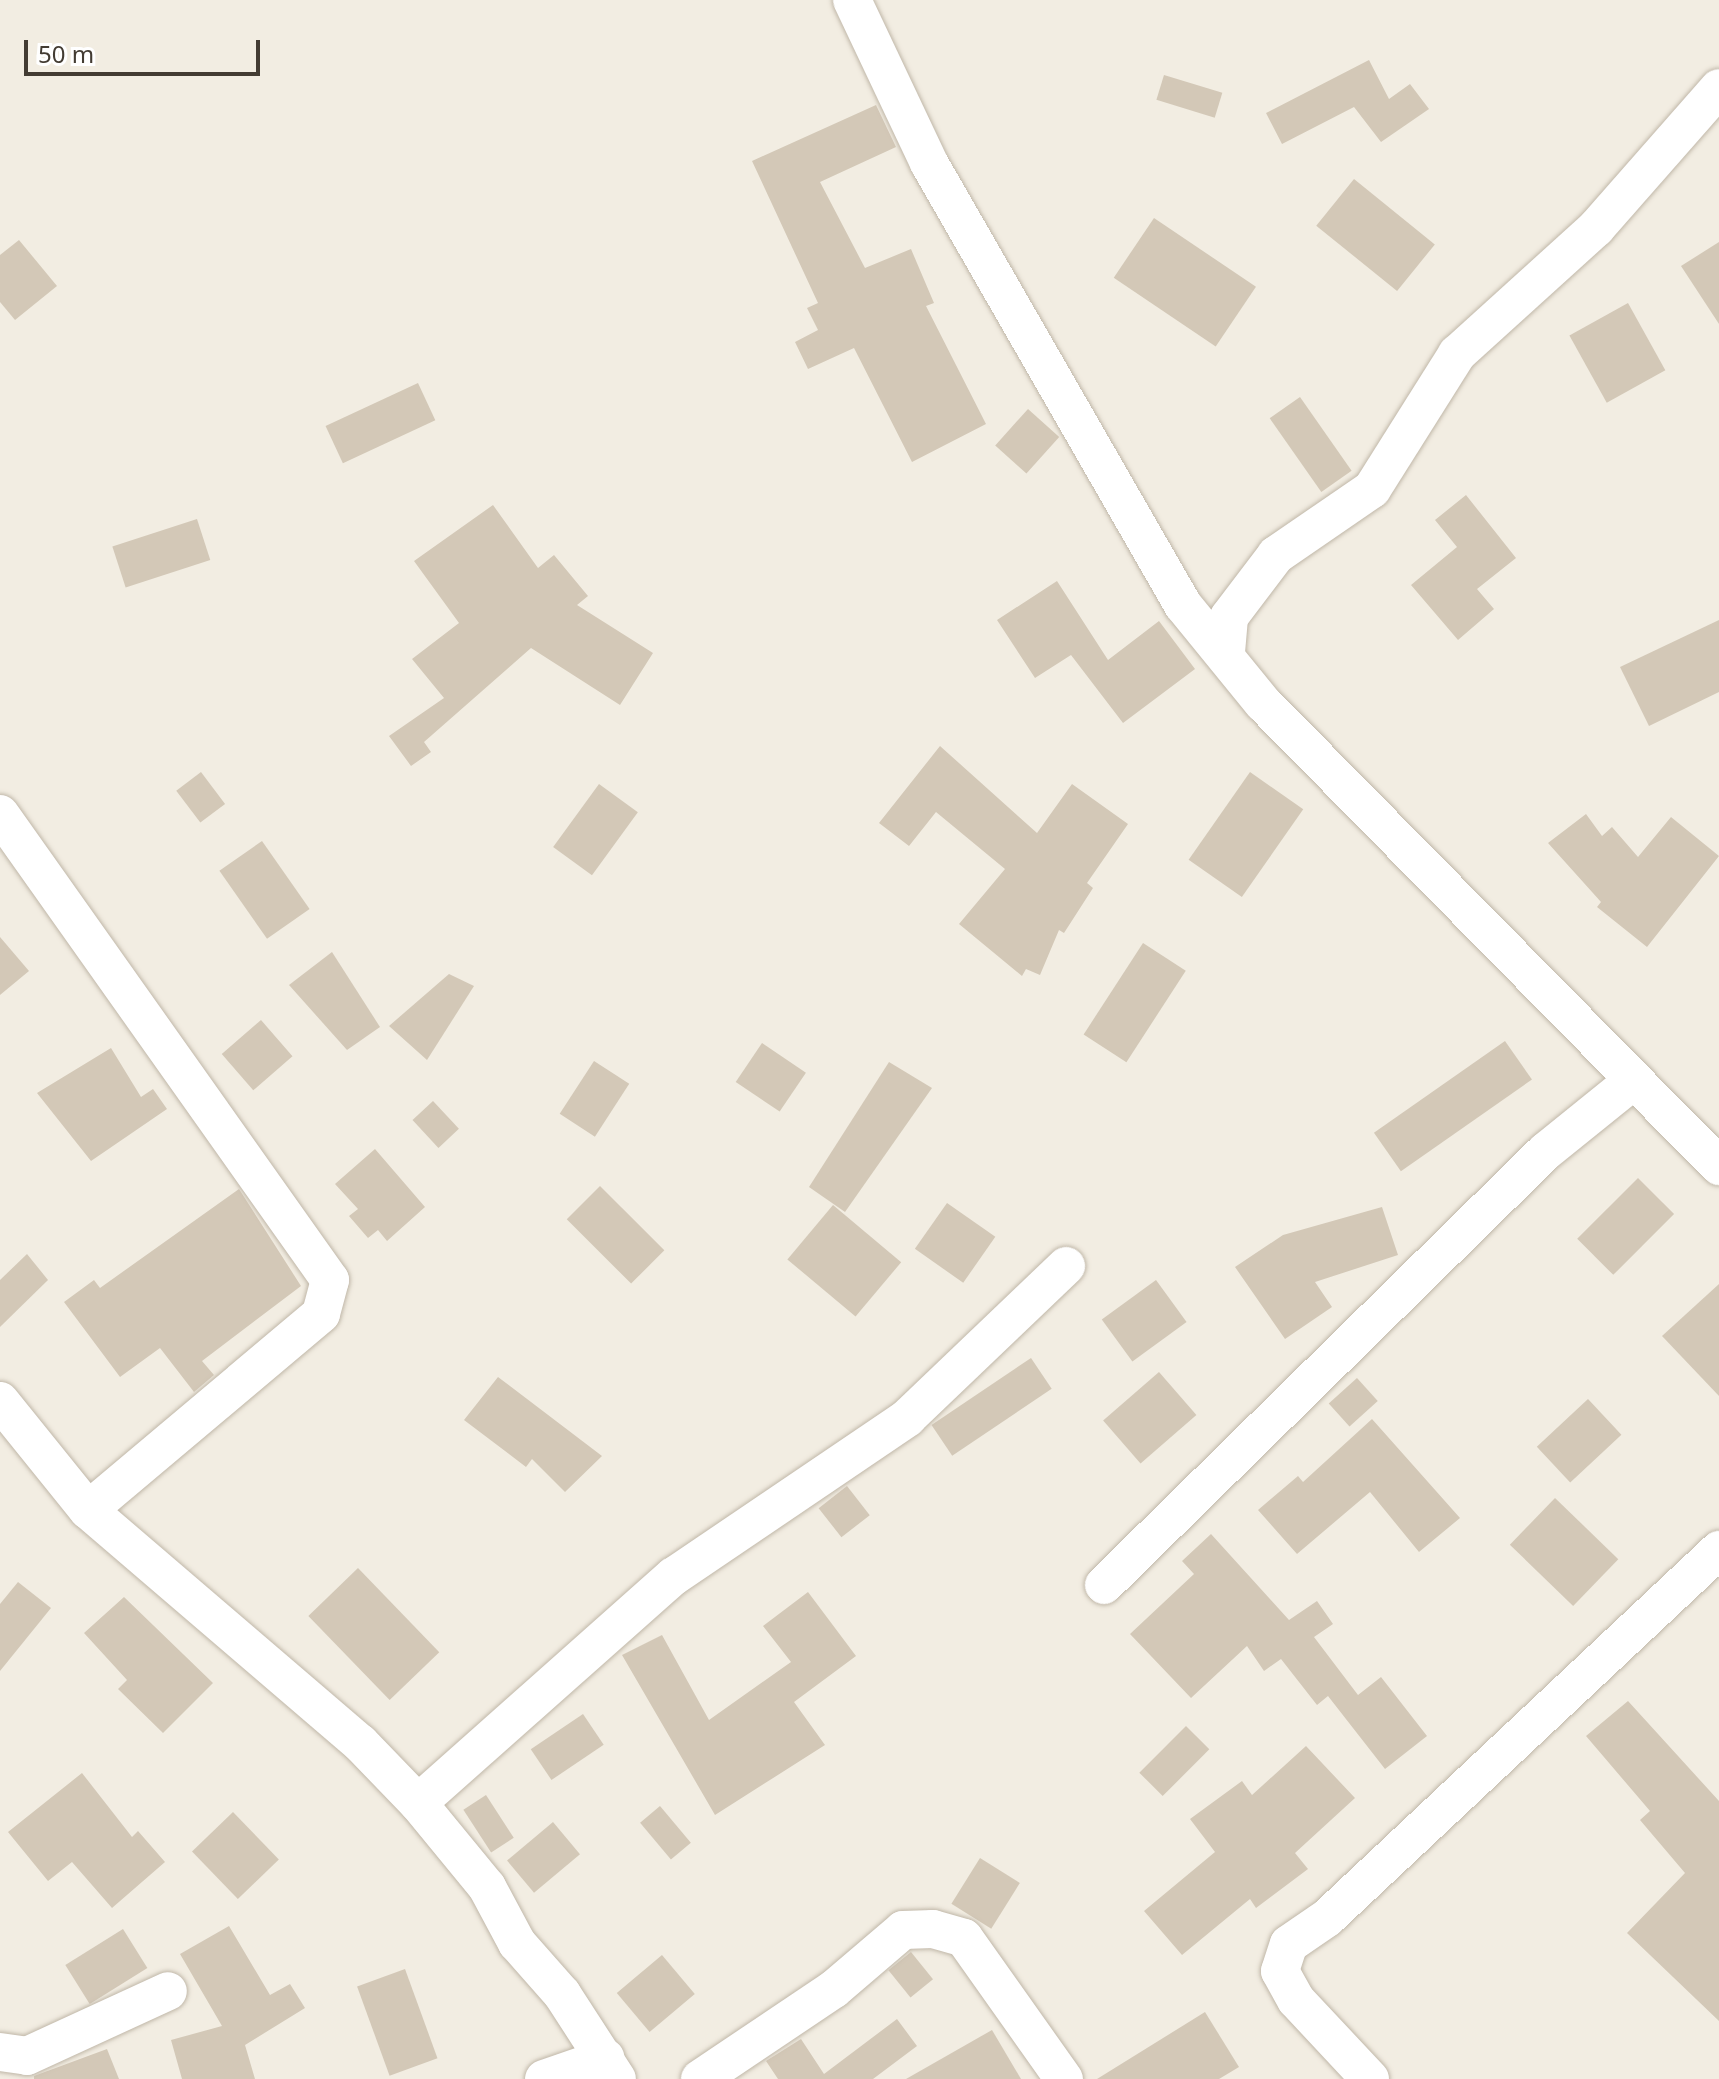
<!DOCTYPE html>
<html>
<head>
<meta charset="utf-8">
<style>
  body { margin:0 }
  #map { position:relative; width:1719px; height:2079px; overflow:hidden; background:#f2ede2; font-family:"Noto Sans",sans-serif }
  div>[style] { position:absolute }
  .building>* { inset:0; background:#d3c8b7; transform-origin:0 0 }
  .roads { filter:drop-shadow(0 0 2px #c0b7a8) drop-shadow(0 0 2px #c0b7a8) }
  .minor>* { height:38px; margin:-19px; padding:0 19px; transform-origin:19px; border-radius:19px; background:#fff }
  span { translate:-50% -50%; white-space:nowrap; text-align:center; line-height:1.15; -webkit-text-stroke:8px #fff; paint-order:stroke }
  .scale { position:absolute; left:24px; top:40px; width:236px; height:36px; box-sizing:border-box; border:4px solid #433c33; border-top:0; padding-left:10px; font-size:24px; line-height:28px; white-space:nowrap; color:#433c33; -webkit-text-stroke:6px #fff; paint-order:stroke }
</style>
</head>
<body>
<div id="map">
  <div class="building">
    <i style="clip-path:polygon(1369px 60px,1389px 99px,1410px 84px,1429px 109px,1381px 142px,1354px 107px,1282px 144px,1266px 113px)"></i>
    <i style="left:1164px;top:75px;width:61px;height:26px;rotate:17deg"></i>
    <i style="clip-path:polygon(876px 105px,896px 147px,820px 182px,865px 268px,911px 249px,934px 303px,926px 306px,986px 424px,912px 462px,854px 348px,808px 369px,795px 342px,818px 330px,807px 308px,818px 303px,752px 161px)"></i>
    <i style="left:1354px;top:179px;width:104px;height:60px;rotate:39deg"></i>
    <i style="left:1154px;top:218px;width:123px;height:72px;rotate:34deg"></i>
    <i style="clip-path:polygon(19px 240px,57px 286px,15px 320px,0 302px,0 255px)"></i>
    <i style="clip-path:polygon(1719px 242px,1719px 324px,1681px 266px)"></i>
    <i style="left:1628px;top:303px;width:77px;height:67px;rotate:61deg"></i>
    <i style="left:418px;top:383px;width:41px;height:102px;rotate:65deg"></i>
    <i style="left:1300px;top:397px;width:90px;height:37px;rotate:55deg"></i>
    <i style="left:1028px;top:409px;width:42px;height:49px;rotate:42deg"></i>
    <i style="clip-path:polygon(1466px 495px,1516px 558px,1477px 589px,1494px 609px,1458px 640px,1411px 585px,1457px 547px,1435px 520px)"></i>
    <i style="clip-path:polygon(493px 505px,538px 568px,554px 555px,588px 596px,577px 605px,653px 653px,620px 705px,531px 648px,424px 742px,431px 752px,411px 766px,389px 736px,444px 698px,412px 659px,459px 623px,414px 561px)"></i>
    <i style="left:197px;top:519px;width:43px;height:89px;rotate:72deg"></i>
    <i style="clip-path:polygon(1057px 581px,1108px 660px,1159px 621px,1195px 669px,1123px 723px,1071px 655px,1035px 678px,997px 620px)"></i>
    <i style="clip-path:polygon(1719px 620px,1719px 692px,1649px 726px,1620px 667px)"></i>
    <i style="clip-path:polygon(940px 746px,1037px 833px,1072px 784px,1128px 824px,1087px 883px,1093px 888px,1064px 933px,1059px 930px,1040px 975px,1026px 969px,1022px 976px,959px 924px,1005px 869px,936px 812px,909px 846px,879px 823px)"></i>
    <i style="left:201px;top:772px;width:40px;height:31px;rotate:53deg"></i>
    <i style="left:1250px;top:772px;width:65px;height:107px;rotate:35deg"></i>
    <i style="left:599px;top:784px;width:48px;height:78px;rotate:36deg"></i>
    <i style="clip-path:polygon(1586px 814px,1602px 836px,1612px 827px,1638px 857px,1671px 817px,1719px 856px,1647px 947px,1597px 907px,1601px 902px,1548px 843px)"></i>
    <i style="left:262px;top:841px;width:83px;height:52px;rotate:55deg"></i>
    <i style="clip-path:polygon(0 937px,29px 971px,0 995px)"></i>
    <i style="left:1143px;top:943px;width:51px;height:109px;rotate:33deg"></i>
    <i style="clip-path:polygon(332px 952px,380px 1027px,347px 1050px,289px 985px)"></i>
    <i style="clip-path:polygon(449px 974px,474px 986px,427px 1060px,389px 1026px)"></i>
    <i style="left:261px;top:1020px;width:48px;height:52px;rotate:49deg"></i>
    <i style="left:1505px;top:1041px;width:47px;height:160px;rotate:55deg"></i>
    <i style="left:762px;top:1043px;width:53px;height:47px;rotate:34deg"></i>
    <i style="clip-path:polygon(111px 1048px,141px 1097px,153px 1089px,167px 1109px,91px 1161px,37px 1093px)"></i>
    <i style="left:594px;top:1061px;width:42px;height:63px;rotate:33deg"></i>
    <i style="clip-path:polygon(889px 1062px,932px 1088px,845px 1212px,809px 1187px)"></i>
    <i style="left:433px;top:1101px;width:38px;height:28px;rotate:47deg"></i>
    <i style="clip-path:polygon(375px 1149px,425px 1207px,387px 1241px,378px 1230px,368px 1238px,349px 1216px,358px 1209px,335px 1184px)"></i>
    <i style="left:1638px;top:1178px;width:51px;height:86px;rotate:45deg"></i>
    <i style="left:600px;top:1186px;width:91px;height:47px;rotate:45deg"></i>
    <i style="clip-path:polygon(239px 1189px,301px 1286px,202px 1361px,214px 1375px,194px 1392px,160px 1348px,120px 1377px,64px 1302px,94px 1280px,100px 1288px)"></i>
    <i style="left:947px;top:1203px;width:59px;height:56px;rotate:35deg"></i>
    <i style="left:833px;top:1205px;width:89px;height:71px;rotate:40deg"></i>
    <i style="clip-path:polygon(1382px 1207px,1398px 1255px,1315px 1282px,1332px 1307px,1285px 1339px,1235px 1267px,1283px 1235px)"></i>
    <i style="clip-path:polygon(27px 1254px,48px 1280px,0 1327px,0 1280px)"></i>
    <i style="left:1156px;top:1280px;width:52px;height:67px;rotate:54deg"></i>
    <i style="clip-path:polygon(1719px 1284px,1719px 1396px,1662px 1336px)"></i>
    <i style="left:1031px;top:1358px;width:37px;height:120px;rotate:56deg"></i>
    <i style="left:1159px;top:1372px;width:57px;height:74px;rotate:49deg"></i>
    <i style="clip-path:polygon(498px 1377px,602px 1456px,565px 1492px,532px 1459px,526px 1467px,464px 1420px)"></i>
    <i style="left:1357px;top:1378px;width:31px;height:38px;rotate:48deg"></i>
    <i style="left:1588px;top:1399px;width:49px;height:70px;rotate:47deg"></i>
    <i style="clip-path:polygon(1372px 1419px,1460px 1518px,1419px 1552px,1370px 1492px,1297px 1554px,1258px 1510px,1298px 1476px,1303px 1482px)"></i>
    <i style="left:847px;top:1486px;width:37px;height:36px;rotate:52deg"></i>
    <i style="left:1555px;top:1498px;width:88px;height:65px;rotate:44deg"></i>
    <i style="clip-path:polygon(1211px 1534px,1289px 1620px,1317px 1601px,1333px 1624px,1314px 1637px,1358px 1695px,1381px 1677px,1427px 1736px,1385px 1769px,1328px 1696px,1317px 1705px,1281px 1659px,1264px 1671px,1247px 1646px,1191px 1698px,1130px 1634px,1194px 1574px,1182px 1561px)"></i>
    <i style="left:358px;top:1568px;width:117px;height:69px;rotate:46deg"></i>
    <i style="clip-path:polygon(18px 1582px,51px 1608px,0 1671px,0 1604px)"></i>
    <i style="clip-path:polygon(808px 1592px,856px 1656px,794px 1702px,825px 1745px,715px 1815px,622px 1655px,662px 1635px,709px 1720px,791px 1662px,763px 1626px)"></i>
    <i style="clip-path:polygon(124px 1597px,213px 1683px,163px 1733px,118px 1689px,127px 1680px,84px 1633px)"></i>
    <i style="clip-path:polygon(1628px 1701px,1719px 1801px,1719px 2021px,1627px 1933px,1685px 1873px,1640px 1820px,1650px 1811px,1586px 1736px)"></i>
    <i style="left:583px;top:1714px;width:37px;height:63px;rotate:56deg"></i>
    <i style="left:1186px;top:1726px;width:33px;height:66px;rotate:45deg"></i>
    <i style="clip-path:polygon(1306px 1746px,1355px 1798px,1295px 1853px,1308px 1869px,1256px 1908px,1250px 1899px,1182px 1955px,1144px 1911px,1215px 1852px,1190px 1819px,1242px 1781px,1252px 1795px)"></i>
    <i style="clip-path:polygon(82px 1773px,132px 1837px,138px 1831px,165px 1862px,112px 1908px,72px 1862px,48px 1881px,8px 1832px)"></i>
    <i style="left:486px;top:1795px;width:51px;height:27px;rotate:57deg"></i>
    <i style="left:660px;top:1806px;width:48px;height:26px;rotate:50deg"></i>
    <i style="left:233px;top:1812px;width:66px;height:57px;rotate:46deg"></i>
    <i style="left:553px;top:1822px;width:42px;height:60px;rotate:50deg"></i>
    <i style="left:980px;top:1858px;width:47px;height:54px;rotate:32deg"></i>
    <i style="clip-path:polygon(229px 1926px,270px 1995px,290px 1984px,305px 2008px,245px 2045px,255px 2079px,182px 2079px,171px 2040px,222px 2026px,180px 1954px)"></i>
    <i style="left:123px;top:1929px;width:46px;height:68px;rotate:58deg"></i>
    <i style="left:911px;top:1952px;width:35px;height:29px;rotate:51deg"></i>
    <i style="left:662px;top:1955px;width:51px;height:59px;rotate:50deg"></i>
    <i style="left:405px;top:1969px;width:95px;height:51px;rotate:70deg"></i>
    <i style="clip-path:polygon(1205px 2012px,1239px 2067px,1219px 2079px,1097px 2079px)"></i>
    <i style="clip-path:polygon(897px 2019px,917px 2046px,873px 2079px,778px 2079px,766px 2061px,801px 2039px,824px 2074px)"></i>
    <i style="clip-path:polygon(992px 2030px,1021px 2079px,906px 2079px)"></i>
    <i style="clip-path:polygon(107px 2049px,119px 2079px,34px 2079px,34px 2076px)"></i>
  </div>
  <div class="roads">
    <div class="minor">
      <i style="left:852px;top:0;width:180px;rotate:64.7deg"></i>
      <i style="left:929px;top:163px;width:510px;rotate:60.12deg"></i>
      <i style="left:1183px;top:605px;width:127px;rotate:50.8deg"></i>
      <i style="left:1263px;top:703px;width:650px;rotate:45.44deg"></i>
      <i style="left:1226px;top:652px;width:35px;rotate:-85deg"></i>
      <i style="left:1229px;top:617px;width:78px;rotate:-52.8deg"></i>
      <i style="left:1276px;top:555px;width:116px;rotate:-34.5deg"></i>
      <i style="left:1372px;top:489px;width:160px;rotate:-57.8deg"></i>
      <i style="left:1457px;top:354px;width:188px;rotate:-42.2deg"></i>
      <i style="left:1596px;top:228px;width:186px;rotate:-48.7deg"></i>
      <i style="left:0;top:814px;width:571px;rotate:54.7deg"></i>
      <i style="left:330px;top:1280px;width:35px;rotate:105deg"></i>
      <i style="left:321px;top:1314px;width:304px;rotate:139.9deg"></i>
      <i style="left:0;top:1401px;width:140px;rotate:51.1deg"></i>
      <i style="left:88px;top:1510px;width:358px;rotate:40.6deg"></i>
      <i style="left:360px;top:1743px;width:83px;rotate:46deg"></i>
      <i style="left:418px;top:1803px;width:109px;rotate:50.6deg"></i>
      <i style="left:487px;top:1887px;width:64px;rotate:61.8deg"></i>
      <i style="left:517px;top:1943px;width:68px;rotate:48.6deg"></i>
      <i style="left:562px;top:1994px;width:101px;rotate:57.1deg"></i>
      <i style="left:1104px;top:1585px;width:619px;rotate:-44.48deg"></i>
      <i style="left:1546px;top:1151px;width:113px;rotate:-38.9deg"></i>
      <i style="left:418px;top:1803px;width:342px;rotate:-41.6deg"></i>
      <i style="left:674px;top:1576px;width:282px;rotate:-34.1deg"></i>
      <i style="left:907px;top:1418px;width:220px;rotate:-43.7deg"></i>
      <i style="left:0;top:2052px;width:27px;rotate:8deg"></i>
      <i style="left:27px;top:2056px;width:155px;rotate:-24.7deg"></i>
      <i style="left:544px;top:2079px;width:65px;rotate:-19deg"></i>
      <i style="left:700px;top:2079px;width:161px;rotate:-33.9deg"></i>
      <i style="left:834px;top:1989px;width:91px;rotate:-40.5deg"></i>
      <i style="left:903px;top:1930px;width:30px;rotate:-2deg"></i>
      <i style="left:933px;top:1929px;width:32px;rotate:16deg"></i>
      <i style="left:964px;top:1938px;width:173px;rotate:54.7deg"></i>
      <i style="left:1370px;top:2079px;width:108px;rotate:-133.1deg"></i>
      <i style="left:1296px;top:2000px;width:33px;rotate:-119deg"></i>
      <i style="left:1280px;top:1971px;width:28px;rotate:-72deg"></i>
      <i style="left:1289px;top:1944px;width:46px;rotate:-34.4deg"></i>
      <i style="left:1327px;top:1918px;width:538px;rotate:-43.19deg"></i>
    </div>
  </div>
  <div class="scale">50 m</div>
</div>
</body>
</html>
